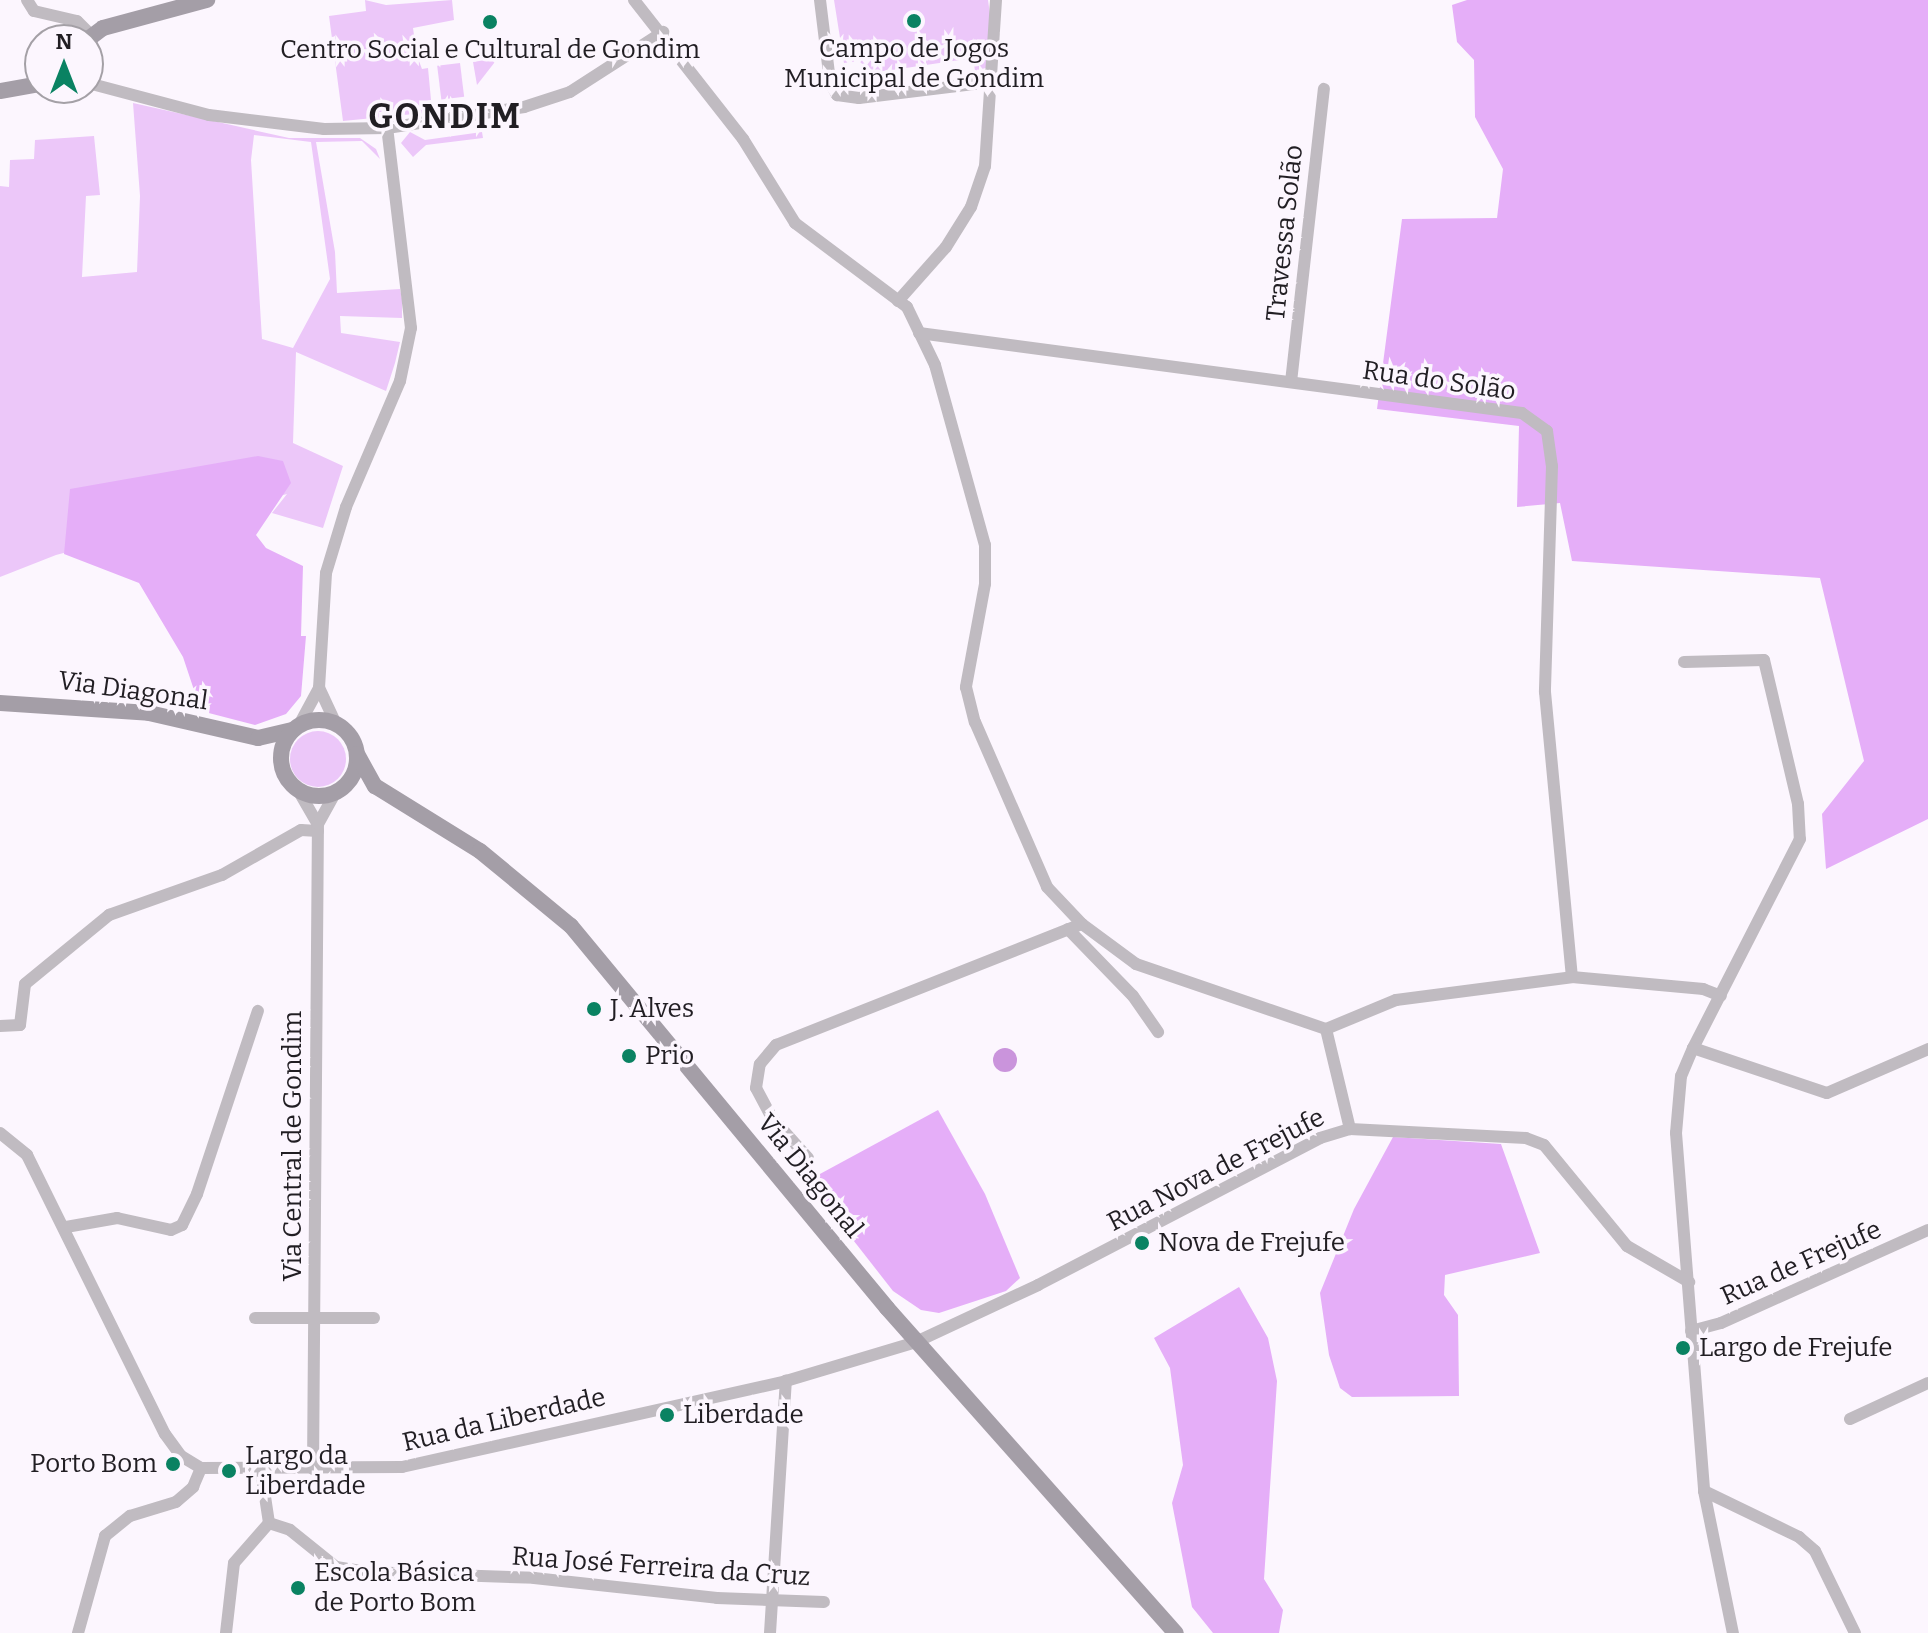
<!DOCTYPE html>
<html>
<head>
<meta charset="utf-8">
<style>
  body { margin:0 }
  #map { position:relative; width:1928px; height:1633px; overflow:hidden; background:#fcf6fe; font-family:Bitter,serif }
  div>[style] { position:absolute }
  .green>* { inset:0; background:#ecc7f9; transform-origin:0 0 }
  .round { border-radius:50% }
  .forest>* { inset:0; background:#e5aef8 }
  .water>* { inset:0; background:#ca94dc }
  .street>* { height:12px; margin:-6px; padding:0 6px; transform-origin:6px; border-radius:6px; background:#c0bbc1 }
  .secondary>* { height:16px; margin:-8px; padding:0 8px; transform-origin:8px; border-radius:8px; background:#a49ea7 }
  .secondary>.ring { margin:-8px; padding:0; box-sizing:content-box; background:none; border:16px solid #a49ea7; border-radius:50% }
  .dots>* { width:22px; height:22px; translate:-50% -50%; box-sizing:border-box; border:4px solid #fcf6fe; border-radius:50% }
  span { translate:-50% -50%; white-space:nowrap; text-align:center; line-height:1.15; -webkit-text-stroke:7px #fcf6fe; paint-order:stroke }
  .poi-label { font-size:26px; color:#211e23 }
  .left { translate:0 -50%; text-align:left }
  .right { translate:-100% -50%; text-align:right }
  .street-label { font-size:26px; color:#211e23 }
  .district-label { font-size:34px; color:#211e23; font-weight:700; letter-spacing:2px }
  .north { position:absolute; left:24px; top:24px; width:80px; height:80px; box-sizing:border-box; background:#fcf6fe; border:2px solid #a4a0a6; border-radius:50%; rotate:0deg; font-size:22px; font-weight:700; line-height:32px; text-align:center; color:#211e23 }
  .north::after { content:''; display:block; margin:auto; width:28px; height:36px; background:#0a8262; clip-path:polygon(50% 0,100% 100%,50% 72%,0 100%) }
</style>
</head>
<body>
<div id="map">
  <div class="green">
    <i style="clip-path:polygon(365px 0,386px 5px,452px 0,454px 20px,413px 28px,417px 56px,422px 69px,428px 68px,431px 100px,422px 102px,424px 113px,343px 121px,329px 16px,366px 11px)"></i>
    <i style="clip-path:polygon(834px 0,988px 0,994px 42px,989px 67px,975px 71px,973px 58px,872px 73px,859px 61px,844px 63px)"></i>
    <i style="clip-path:polygon(498px 58px,477px 85px,473px 62px)"></i>
    <i style="left:460px;top:63px;width:34px;height:23px;rotate:83deg"></i>
    <i style="clip-path:polygon(evenodd,133px 103px,289px 138px,360px 138px,376px 149px,380px 159px,362px 141px,316px 142px,335px 252px,337px 293px,400px 289px,402px 299px,402px 318px,340px 316px,341px 333px,400px 342px,395px 363px,386px 391px,296px 352px,293px 443px,343px 466px,323px 528px,272px 513px,287px 494px,56px 555px,0 577px,0 186px,9px 187px,10px 160px,34px 159px,35px 140px,94px 136px,100px 195px,86px 196px,82px 277px,137px 272px,140px 196px,133px 103px,254px 135px,311px 142px,330px 279px,293px 348px,262px 339px,251px 160px,254px 135px)"></i>
    <i style="clip-path:polygon(410px 132px,425px 140px,482px 132px,483px 138px,426px 145px,413px 157px,401px 143px)"></i>
    <i class="round" style="left:290px;top:731px;width:56px;height:56px"></i>
  </div>
  <div class="forest">
    <i style="clip-path:polygon(1467px 0,1928px 0,1928px 819px,1826px 869px,1822px 814px,1864px 761px,1820px 578px,1572px 561px,1560px 503px,1517px 507px,1519px 426px,1377px 409px,1402px 219px,1497px 218px,1503px 169px,1475px 117px,1474px 60px,1457px 42px,1452px 5px)"></i>
    <i style="clip-path:polygon(258px 456px,283px 461px,291px 483px,256px 535px,266px 548px,303px 566px,301px 636px,306px 636px,301px 696px,286px 714px,255px 725px,201px 711px,183px 657px,139px 583px,64px 554px,70px 489px)"></i>
    <i style="clip-path:polygon(938px 1110px,985px 1194px,1020px 1278px,1006px 1291px,939px 1313px,921px 1310px,893px 1291px,807px 1181px)"></i>
    <i style="clip-path:polygon(1393px 1137px,1501px 1144px,1540px 1253px,1445px 1275px,1444px 1295px,1458px 1315px,1459px 1396px,1352px 1397px,1340px 1388px,1329px 1355px,1320px 1293px,1354px 1209px)"></i>
    <i style="clip-path:polygon(1239px 1287px,1268px 1338px,1277px 1381px,1264px 1579px,1283px 1610px,1279px 1633px,1213px 1633px,1192px 1607px,1172px 1503px,1183px 1465px,1170px 1368px,1154px 1338px)"></i>
  </div>
  <div class="water">
    <i class="round" style="left:993px;top:1048px;width:24px;height:24px"></i>
  </div>
  <div class="street">
    <i style="left:27px;top:0;width:13px;rotate:58deg"></i>
    <i style="left:34px;top:11px;width:44px;rotate:13.1deg"></i>
    <i style="left:77px;top:21px;width:18px;rotate:45deg"></i>
    <i style="left:634px;top:0;width:177px;rotate:51.9deg"></i>
    <i style="left:743px;top:139px;width:99px;rotate:58.2deg"></i>
    <i style="left:795px;top:223px;width:140px;rotate:36.9deg"></i>
    <i style="left:907px;top:307px;width:64px;rotate:64.2deg"></i>
    <i style="left:935px;top:365px;width:187px;rotate:74.5deg"></i>
    <i style="left:985px;top:545px;width:39px;rotate:90deg"></i>
    <i style="left:985px;top:584px;width:105px;rotate:100.5deg"></i>
    <i style="left:966px;top:687px;width:36px;rotate:76deg"></i>
    <i style="left:975px;top:722px;width:180px;rotate:66.4deg"></i>
    <i style="left:1047px;top:887px;width:51px;rotate:46.6deg"></i>
    <i style="left:1082px;top:924px;width:67px;rotate:36.5deg"></i>
    <i style="left:1136px;top:964px;width:201px;rotate:18.9deg"></i>
    <i style="left:820px;top:0;width:83px;rotate:83deg"></i>
    <i style="left:830px;top:82px;width:15px;rotate:62deg"></i>
    <i style="left:837px;top:95px;width:22px;rotate:8deg"></i>
    <i style="left:859px;top:98px;width:134px;rotate:-6.9deg"></i>
    <i style="left:88px;top:83px;width:125px;rotate:14.8deg"></i>
    <i style="left:209px;top:115px;width:116px;rotate:6.9deg"></i>
    <i style="left:324px;top:129px;width:63px;rotate:-0.9deg"></i>
    <i style="left:387px;top:128px;width:139px;rotate:-8.7deg"></i>
    <i style="left:524px;top:107px;width:48px;rotate:-18.1deg"></i>
    <i style="left:570px;top:92px;width:111px;rotate:-32.8deg"></i>
    <i style="left:898px;top:301px;width:72px;rotate:-48.4deg"></i>
    <i style="left:946px;top:247px;width:47px;rotate:-58deg"></i>
    <i style="left:971px;top:207px;width:43px;rotate:-71.1deg"></i>
    <i style="left:985px;top:166px;width:166px;rotate:-86.2deg"></i>
    <i style="left:919px;top:333px;width:608px;rotate:7.56deg"></i>
    <i style="left:1522px;top:413px;width:31px;rotate:36deg"></i>
    <i style="left:1547px;top:431px;width:35px;rotate:82deg"></i>
    <i style="left:1552px;top:466px;width:226px;rotate:91.8deg"></i>
    <i style="left:1545px;top:692px;width:286px;rotate:84.6deg"></i>
    <i style="left:1291px;top:382px;width:295px;rotate:-83.6deg"></i>
    <i style="left:1684px;top:662px;width:80px;rotate:-1.4deg"></i>
    <i style="left:1764px;top:660px;width:148px;rotate:76.7deg"></i>
    <i style="left:1798px;top:804px;width:35px;rotate:87deg"></i>
    <i style="left:1800px;top:839px;width:235px;rotate:117.1deg"></i>
    <i style="left:1693px;top:1048px;width:30px;rotate:113deg"></i>
    <i style="left:1681px;top:1076px;width:57px;rotate:95deg"></i>
    <i style="left:1676px;top:1133px;width:359px;rotate:85.5deg"></i>
    <i style="left:1704px;top:1491px;width:145px;rotate:78.5deg"></i>
    <i style="left:336px;top:724px;width:40px;rotate:-115deg"></i>
    <i style="left:319px;top:688px;width:115px;rotate:-86.5deg"></i>
    <i style="left:326px;top:573px;width:69px;rotate:-73.1deg"></i>
    <i style="left:346px;top:507px;width:137px;rotate:-66.8deg"></i>
    <i style="left:400px;top:381px;width:54px;rotate:-78.3deg"></i>
    <i style="left:411px;top:328px;width:201px;rotate:-96.8deg"></i>
    <i style="left:299px;top:725px;width:42px;rotate:-61.6deg"></i>
    <i style="left:298px;top:790px;width:39px;rotate:60deg"></i>
    <i style="left:1068px;top:929px;width:93px;rotate:45.9deg"></i>
    <i style="left:1133px;top:996px;width:44px;rotate:55.2deg"></i>
    <i style="left:0;top:1026px;width:20px;rotate:-3deg"></i>
    <i style="left:20px;top:1025px;width:41px;rotate:-83deg"></i>
    <i style="left:25px;top:984px;width:109px;rotate:-39.4deg"></i>
    <i style="left:109px;top:915px;width:120px;rotate:-19.5deg"></i>
    <i style="left:222px;top:875px;width:91px;rotate:-29.7deg"></i>
    <i style="left:301px;top:830px;width:17px;rotate:3deg"></i>
    <i style="left:1326px;top:1029px;width:76px;rotate:-22.5deg"></i>
    <i style="left:1396px;top:1000px;width:177px;rotate:-7.4deg"></i>
    <i style="left:1572px;top:977px;width:132px;rotate:5.2deg"></i>
    <i style="left:1703px;top:989px;width:19px;rotate:21deg"></i>
    <i style="left:1326px;top:1029px;width:103px;rotate:76.5deg"></i>
    <i style="left:1693px;top:1048px;width:141px;rotate:18.6deg"></i>
    <i style="left:1827px;top:1093px;width:110px;rotate:-23.5deg"></i>
    <i style="left:0;top:1133px;width:35px;rotate:39deg"></i>
    <i style="left:27px;top:1155px;width:311px;rotate:63.7deg"></i>
    <i style="left:165px;top:1434px;width:27px;rotate:54deg"></i>
    <i style="left:181px;top:1456px;width:23px;rotate:31deg"></i>
    <i style="left:201px;top:1468px;width:201px;rotate:-0.3deg"></i>
    <i style="left:402px;top:1467px;width:394px;rotate:-12.6deg"></i>
    <i style="left:786px;top:1381px;width:136px;rotate:-16.7deg"></i>
    <i style="left:916px;top:1342px;width:135px;rotate:-25deg"></i>
    <i style="left:1038px;top:1285px;width:318px;rotate:-27.5deg"></i>
    <i style="left:1320px;top:1138px;width:31px;rotate:-17deg"></i>
    <i style="left:1350px;top:1129px;width:176px;rotate:2.9deg"></i>
    <i style="left:1526px;top:1138px;width:19px;rotate:21deg"></i>
    <i style="left:1544px;top:1145px;width:131px;rotate:50.6deg"></i>
    <i style="left:1627px;top:1246px;width:72px;rotate:30.1deg"></i>
    <i style="left:808px;top:1158px;width:54px;rotate:-132deg"></i>
    <i style="left:772px;top:1118px;width:34px;rotate:-118deg"></i>
    <i style="left:756px;top:1088px;width:24px;rotate:-81deg"></i>
    <i style="left:760px;top:1064px;width:25px;rotate:-50deg"></i>
    <i style="left:776px;top:1045px;width:329px;rotate:-21.6deg"></i>
    <i style="left:66px;top:1227px;width:52px;rotate:-10deg"></i>
    <i style="left:117px;top:1218px;width:55px;rotate:12.5deg"></i>
    <i style="left:171px;top:1230px;width:12px;rotate:-24deg"></i>
    <i style="left:182px;top:1225px;width:34px;rotate:-64deg"></i>
    <i style="left:197px;top:1194px;width:193px;rotate:-71.6deg"></i>
    <i style="left:255px;top:1318px;width:119px"></i>
    <i style="left:1691px;top:1331px;width:31px;rotate:-15deg"></i>
    <i style="left:1721px;top:1323px;width:227px;rotate:-24.2deg"></i>
    <i style="left:1850px;top:1419px;width:86px;rotate:-24.8deg"></i>
    <i style="left:313px;top:1469px;width:645px;rotate:-89.56deg"></i>
    <i style="left:318px;top:824px;width:37px;rotate:-61deg"></i>
    <i style="left:261px;top:1470px;width:54px;rotate:81.4deg"></i>
    <i style="left:1704px;top:1491px;width:106px;rotate:25.8deg"></i>
    <i style="left:1799px;top:1537px;width:21px;rotate:41deg"></i>
    <i style="left:1815px;top:1551px;width:91px;rotate:64deg"></i>
    <i style="left:269px;top:1523px;width:22px;rotate:18deg"></i>
    <i style="left:290px;top:1530px;width:59px;rotate:38.8deg"></i>
    <i style="left:336px;top:1567px;width:30px;rotate:9deg"></i>
    <i style="left:366px;top:1572px;width:168px;rotate:2deg"></i>
    <i style="left:534px;top:1578px;width:184px;rotate:6.2deg"></i>
    <i style="left:717px;top:1598px;width:107px;rotate:2.1deg"></i>
    <i style="left:78px;top:1633px;width:101px;rotate:-74.4deg"></i>
    <i style="left:105px;top:1536px;width:32px;rotate:-39deg"></i>
    <i style="left:130px;top:1516px;width:48px;rotate:-16.9deg"></i>
    <i style="left:176px;top:1502px;width:23px;rotate:-41deg"></i>
    <i style="left:193px;top:1487px;width:21px;rotate:-67deg"></i>
    <i style="left:226px;top:1633px;width:70px;rotate:-83.5deg"></i>
    <i style="left:234px;top:1563px;width:53px;rotate:-48.8deg"></i>
    <i style="left:770px;top:1633px;width:253px;rotate:-86.4deg"></i>
  </div>
  <div class="secondary">
    <i style="left:87px;top:40px;width:20px;rotate:-37deg"></i>
    <i style="left:103px;top:28px;width:108px;rotate:-15.1deg"></i>
    <i style="left:0;top:91px;width:41px;rotate:-9.9deg"></i>
    <i style="left:0;top:703px;width:149px;rotate:3.8deg"></i>
    <i style="left:149px;top:713px;width:112px;rotate:12.9deg"></i>
    <i style="left:258px;top:738px;width:36px;rotate:-13deg"></i>
    <i class="ring" style="left:281px;top:720px;width:60px;height:60px"></i>
    <i style="left:357px;top:754px;width:37px;rotate:61deg"></i>
    <i style="left:375px;top:786px;width:123px;rotate:31.8deg"></i>
    <i style="left:480px;top:851px;width:118px;rotate:39.5deg"></i>
    <i style="left:571px;top:926px;width:496px;rotate:50.4deg"></i>
    <i style="left:887px;top:1308px;width:435px;rotate:48.4deg"></i>
  </div>
  <div class="dots">
    <i style="left:914px;top:21px;background:#0a8262"></i>
    <i style="left:490px;top:22px;background:#0a8262"></i>
    <i style="left:594px;top:1009px;background:#0a8262"></i>
    <i style="left:629px;top:1056px;background:#0a8262"></i>
    <i style="left:1142px;top:1243px;background:#0a8262"></i>
    <i style="left:1683px;top:1348px;background:#0a8262"></i>
    <i style="left:667px;top:1415px;background:#0a8262"></i>
    <i style="left:173px;top:1464px;background:#0a8262"></i>
    <i style="left:229px;top:1471px;background:#0a8262"></i>
    <i style="left:298px;top:1588px;background:#0a8262"></i>
  </div>
  <div class="poi-label">
    <span style="left:914px;top:64px">Campo de Jogos<br>Municipal de Gondim</span>
    <span style="left:490px;top:50px">Centro Social e Cultural de Gondim</span>
    <span class="left" style="left:610px;top:1009px">J. Alves</span>
    <span class="left" style="left:645px;top:1056px">Prio</span>
    <span class="left" style="left:1158px;top:1243px">Nova de Frejufe</span>
    <span class="left" style="left:1699px;top:1348px">Largo de Frejufe</span>
    <span class="left" style="left:683px;top:1415px">Liberdade</span>
    <span class="left" style="left:245px;top:1471px">Largo da<br>Liberdade</span>
    <span class="right" style="left:157px;top:1464px">Porto Bom</span>
    <span class="left" style="left:314px;top:1588px">Escola Básica<br>de Porto Bom</span>
  </div>
  <div class="street-label">
    <span style="left:1285px;top:233px;rotate:-84deg">Travessa Solão</span>
    <span style="left:1439px;top:381px;rotate:8deg">Rua do Solão</span>
    <span style="left:133px;top:691px;rotate:8deg">Via Diagonal</span>
    <span style="left:293px;top:1146px;rotate:-90deg">Via Central de Gondim</span>
    <span style="left:1216px;top:1170px;rotate:-27deg">Rua Nova de Frejufe</span>
    <span style="left:810px;top:1176px;rotate:51deg">Via Diagonal</span>
    <span style="left:1801px;top:1263px;rotate:-24deg">Rua de Frejufe</span>
    <span style="left:504px;top:1420px;rotate:-13deg">Rua da Liberdade</span>
    <span style="left:661px;top:1567px;rotate:4deg">Rua José Ferreira da Cruz</span>
  </div>
  <div class="district-label">
    <span style="left:445px;top:117px">GONDIM</span>
  </div>
  <div class="north">N</div>
</div>
</body>
</html>
